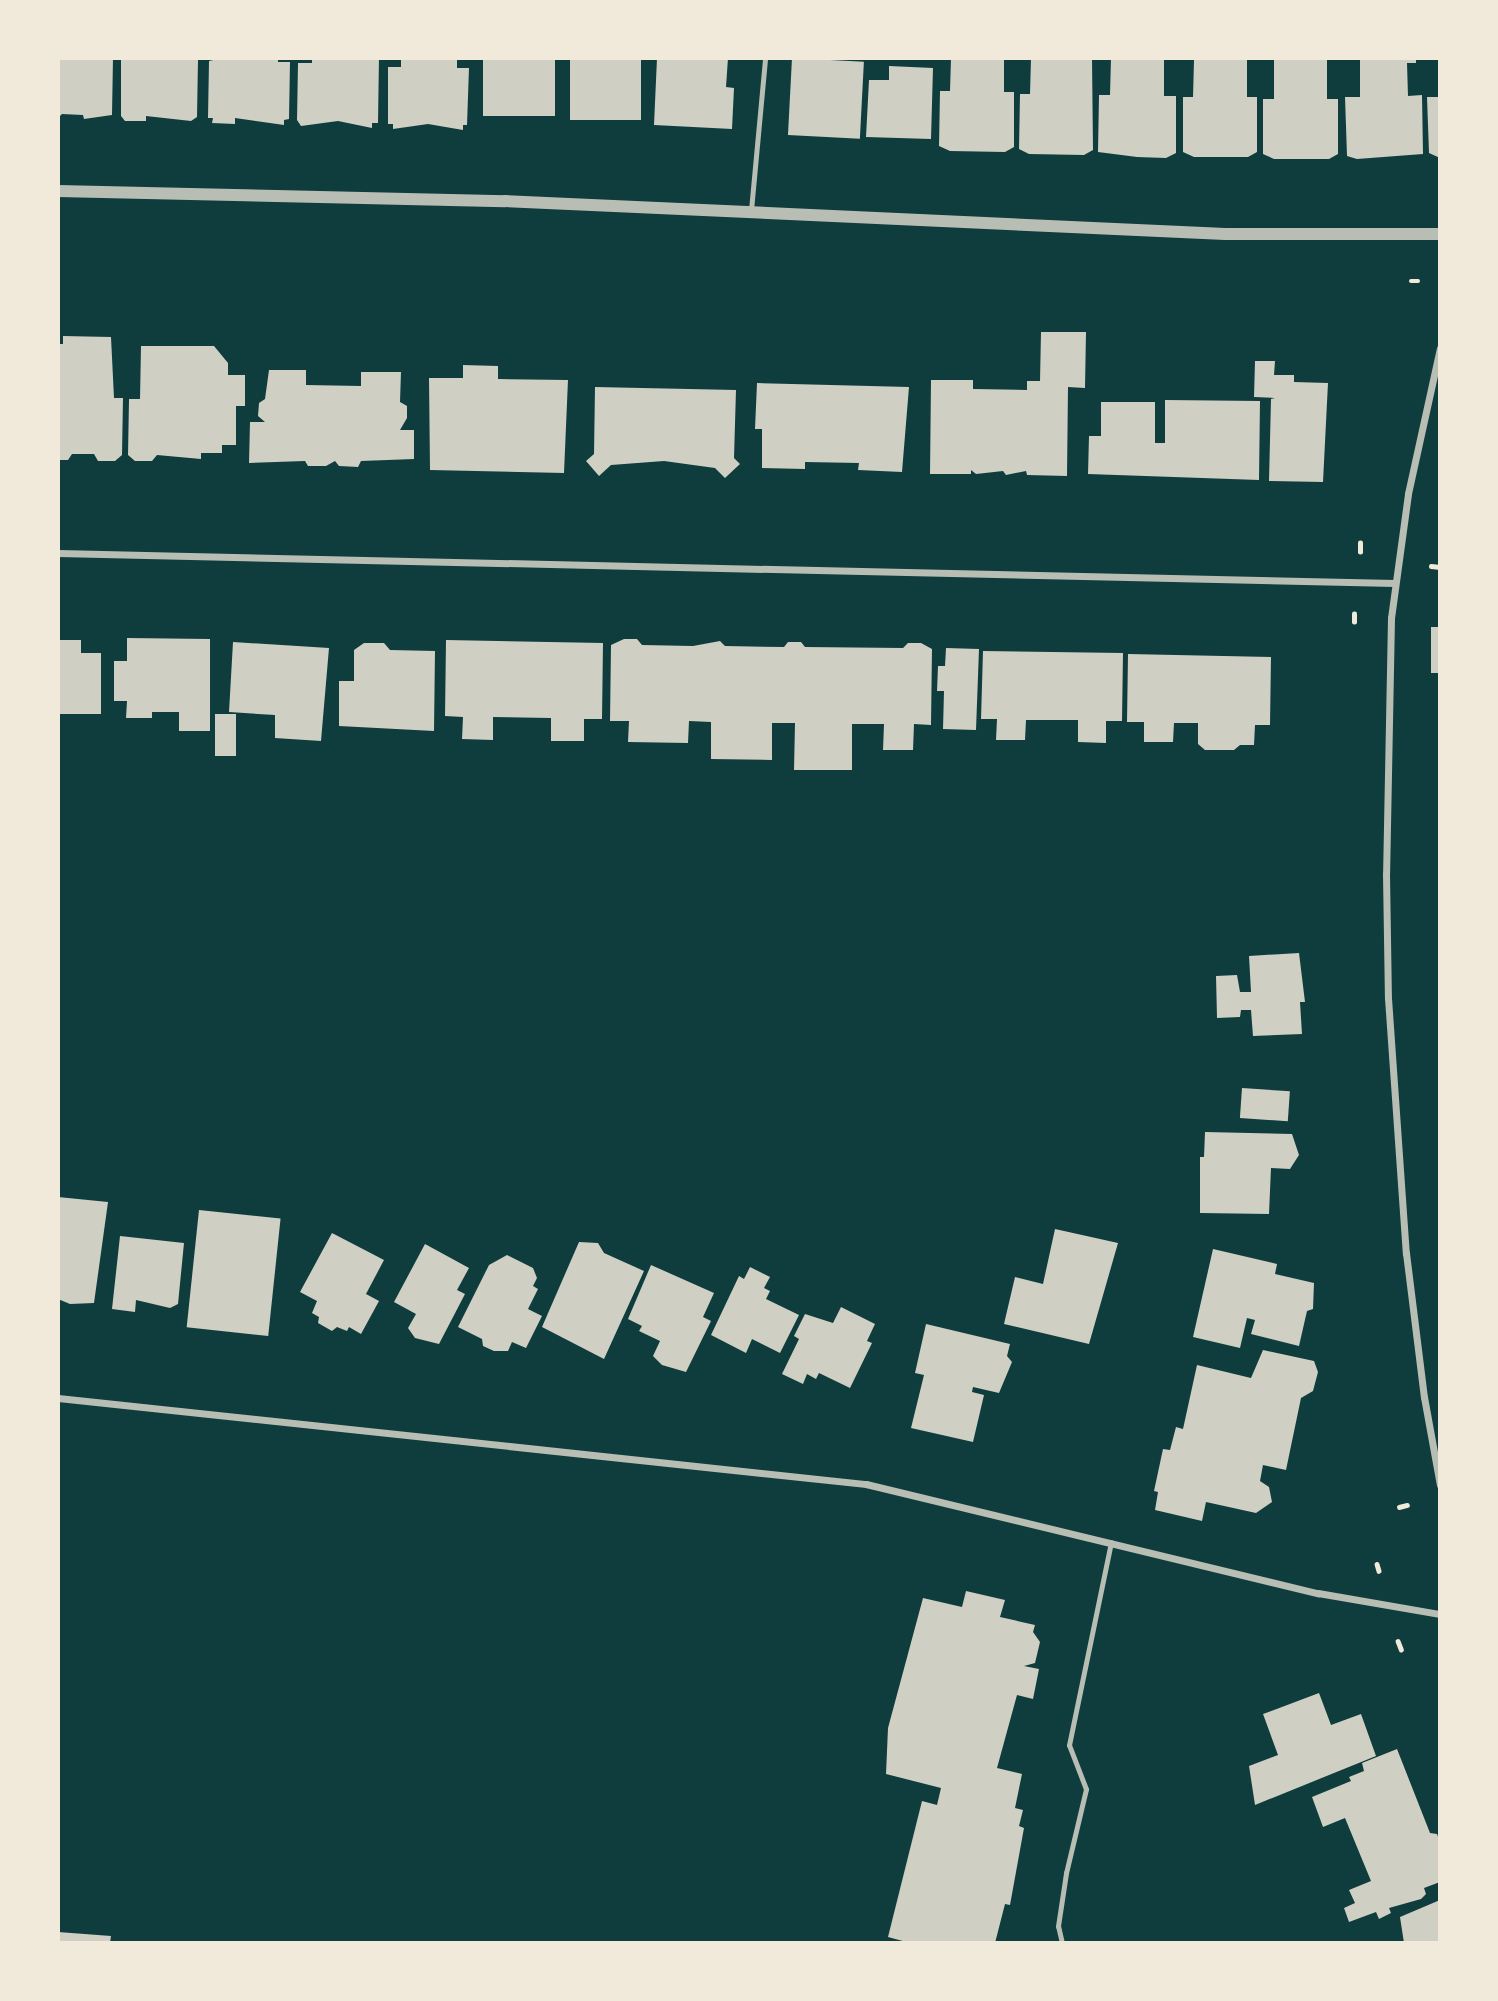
<!DOCTYPE html>
<html>
<head>
<meta charset="utf-8">
<style>
  body { margin:0 }
  #map { position:relative; width:1498px; height:2001px; overflow:hidden; background:#0f3d3e; font-family:Bitter,serif }
  div>[style] { position:absolute }
  .building>* { inset:0; background:#cfcfc3; transform-origin:0 0 }
  .path>* { height:4.5px; margin:-2.25px; padding:0 2.25px; transform-origin:2.25px; border-radius:2.25px; background:#f1e9da }
  .service>* { height:5px; margin:-2.5px; padding:0 2.5px; transform-origin:2.5px; border-radius:2.5px; background:#b8beb3 }
  .minor>* { height:7px; margin:-3.5px; padding:0 3.5px; transform-origin:3.5px; border-radius:3.5px; background:#b8beb3 }
  .tertiary>* { height:12px; margin:-6px; padding:0 6px; transform-origin:6px; border-radius:6px; background:#b8beb3 }
  span { translate:-50% -50%; white-space:nowrap; text-align:center; line-height:1.15; -webkit-text-stroke:5px #f1e9da; paint-order:stroke }
  .frame { position:absolute; inset:0; border:60px solid #f1e9da; pointer-events:none }
</style>
</head>
<body>
<div id="map">
  <div class="building">
    <i style="clip-path:polygon(58px 58px,113px 58px,112px 115px,84px 119px,83px 115px,62px 114px,58px 118px)"></i>
    <i style="clip-path:polygon(186px 58px,198px 60px,197px 117px,191px 121px,146px 116px,146px 121px,125px 121px,121px 116px,121px 59px)"></i>
    <i style="clip-path:polygon(222px 58px,278px 58px,278px 62px,290px 62px,289px 119px,284px 120px,284px 125px,235px 118px,235px 124px,212px 123px,213px 118px,208px 118px,209px 61px)"></i>
    <i style="clip-path:polygon(312px 58px,379px 58px,378px 123px,372px 123px,372px 128px,338px 121px,301px 126px,297px 120px,298px 63px,312px 63px)"></i>
    <i style="clip-path:polygon(401px 58px,457px 58px,457px 68px,469px 68px,467px 125px,463px 125px,463px 130px,428px 124px,393px 129px,393px 124px,388px 124px,388px 67px,401px 67px)"></i>
    <i style="left:483px;top:58px;width:72px;height:58px"></i>
    <i style="left:570px;top:58px;width:71px;height:62px"></i>
    <i style="clip-path:polygon(657px 58px,728px 58px,726px 87px,734px 88px,732px 129px,654px 125px)"></i>
    <i style="left:792px;top:58px;width:72px;height:77px;rotate:3deg"></i>
    <i style="clip-path:polygon(951px 58px,1004px 58px,1004px 92px,1014px 92px,1014px 147px,1005px 152px,950px 151px,939px 146px,940px 91px,950px 91px)"></i>
    <i style="clip-path:polygon(1031px 58px,1092px 58px,1093px 150px,1084px 155px,1029px 154px,1019px 149px,1020px 94px,1030px 94px)"></i>
    <i style="clip-path:polygon(1111px 58px,1164px 58px,1164px 96px,1176px 96px,1176px 153px,1166px 158px,1137px 157px,1098px 152px,1099px 95px,1110px 95px)"></i>
    <i style="clip-path:polygon(1199px 58px,1247px 60px,1247px 97px,1257px 97px,1257px 152px,1248px 157px,1194px 157px,1183px 152px,1183px 97px,1193px 97px,1194px 60px)"></i>
    <i style="clip-path:polygon(1274px 58px,1327px 58px,1327px 99px,1338px 99px,1338px 154px,1329px 159px,1274px 159px,1263px 154px,1263px 99px,1274px 99px)"></i>
    <i style="clip-path:polygon(1360px 58px,1416px 58px,1416px 63px,1407px 63px,1408px 96px,1422px 95px,1423px 154px,1357px 159px,1347px 156px,1345px 97px,1360px 97px)"></i>
    <i style="clip-path:polygon(889px 66px,933px 68px,931px 139px,866px 137px,869px 80px,889px 80px)"></i>
    <i style="clip-path:polygon(1427px 97px,1440px 97px,1440px 158px,1429px 153px)"></i>
    <i style="clip-path:polygon(1041px 332px,1086px 332px,1085px 388px,1068px 387px,1067px 476px,1027px 475px,1026px 471px,1006px 475px,1003px 471px,976px 474px,971px 470px,971px 474px,930px 474px,931px 380px,973px 380px,973px 389px,1027px 390px,1027px 381px,1040px 381px)"></i>
    <i style="clip-path:polygon(63px 336px,111px 337px,114px 398px,123px 398px,122px 455px,115px 461px,98px 461px,94px 454px,72px 454px,68px 460px,58px 460px,58px 344px,63px 344px)"></i>
    <i style="clip-path:polygon(141px 346px,214px 346px,228px 363px,228px 375px,245px 375px,245px 406px,236px 406px,236px 445px,222px 445px,222px 453px,201px 453px,201px 459px,157px 455px,152px 461px,135px 461px,128px 455px,129px 399px,140px 399px)"></i>
    <i style="clip-path:polygon(1255px 361px,1275px 361px,1274px 375px,1294px 375px,1294px 382px,1328px 383px,1323px 482px,1269px 481px,1271px 399px,1275px 398px,1254px 397px)"></i>
    <i style="clip-path:polygon(463px 365px,498px 366px,498px 379px,568px 380px,564px 473px,430px 470px,429px 378px,463px 378px)"></i>
    <i style="clip-path:polygon(269px 370px,306px 370px,306px 385px,361px 386px,361px 372px,401px 372px,400px 402px,407px 406px,407px 418px,400px 430px,414px 430px,414px 459px,361px 461px,358px 467px,339px 466px,335px 461px,326px 466px,308px 466px,305px 461px,249px 463px,250px 422px,265px 422px,258px 416px,259px 403px,265px 399px)"></i>
    <i style="clip-path:polygon(757px 383px,909px 387px,902px 472px,858px 470px,859px 463px,805px 462px,805px 469px,762px 468px,762px 429px,755px 429px)"></i>
    <i style="clip-path:polygon(595px 387px,736px 390px,734px 458px,740px 464px,725px 478px,715px 468px,664px 461px,611px 465px,599px 476px,586px 461px,594px 454px)"></i>
    <i style="clip-path:polygon(1165px 400px,1260px 401px,1259px 480px,1088px 474px,1089px 436px,1101px 436px,1101px 402px,1155px 402px,1155px 443px,1165px 443px)"></i>
    <i style="left:1431px;top:627px;width:9px;height:46px"></i>
    <i style="clip-path:polygon(127px 638px,210px 639px,210px 731px,179px 731px,179px 712px,152px 712px,152px 718px,126px 718px,127px 701px,114px 701px,114px 661px,127px 661px)"></i>
    <i style="clip-path:polygon(624px 639px,637px 639px,642px 645px,693px 646px,720px 641px,725px 646px,784px 647px,788px 642px,801px 642px,805px 647px,903px 648px,908px 643px,921px 643px,932px 649px,931px 725px,914px 724px,913px 750px,883px 750px,884px 724px,852px 724px,852px 770px,794px 770px,795px 723px,772px 723px,772px 760px,711px 759px,711px 722px,689px 721px,688px 743px,628px 742px,629px 721px,610px 721px,611px 645px)"></i>
    <i style="clip-path:polygon(58px 640px,81px 640px,81px 653px,101px 653px,101px 714px,58px 714px)"></i>
    <i style="clip-path:polygon(446px 640px,603px 643px,602px 719px,584px 719px,584px 741px,551px 741px,551px 718px,493px 717px,493px 740px,462px 739px,463px 717px,445px 716px)"></i>
    <i style="clip-path:polygon(233px 642px,329px 648px,321px 741px,275px 738px,275px 715px,229px 712px)"></i>
    <i style="clip-path:polygon(364px 643px,384px 643px,390px 650px,435px 651px,434px 731px,339px 726px,339px 681px,354px 681px,354px 650px)"></i>
    <i style="clip-path:polygon(946px 648px,979px 649px,976px 730px,943px 729px,944px 691px,937px 691px,938px 666px,945px 666px)"></i>
    <i style="clip-path:polygon(983px 651px,1123px 653px,1122px 721px,1106px 721px,1106px 743px,1078px 742px,1078px 720px,1026px 720px,1025px 740px,996px 740px,997px 719px,981px 719px)"></i>
    <i style="clip-path:polygon(1128px 654px,1271px 657px,1270px 725px,1255px 725px,1254px 745px,1240px 745px,1234px 750px,1205px 750px,1198px 744px,1198px 723px,1174px 723px,1173px 742px,1144px 742px,1144px 722px,1127px 722px)"></i>
    <i style="left:215px;top:714px;width:21px;height:42px"></i>
    <i style="clip-path:polygon(1299px 953px,1305px 1002px,1300px 1002px,1302px 1034px,1253px 1036px,1251px 1010px,1241px 1010px,1240px 1017px,1217px 1018px,1216px 976px,1237px 975px,1240px 992px,1251px 992px,1249px 956px)"></i>
    <i style="left:1242px;top:1088px;width:48px;height:30px;rotate:4deg"></i>
    <i style="clip-path:polygon(1205px 1132px,1292px 1134px,1299px 1155px,1290px 1169px,1271px 1168px,1269px 1214px,1200px 1213px,1200px 1157px,1204px 1157px)"></i>
    <i style="clip-path:polygon(58px 1197px,108px 1202px,94px 1303px,70px 1304px,58px 1299px)"></i>
    <i style="left:199px;top:1210px;width:82px;height:118px;rotate:6deg"></i>
    <i style="clip-path:polygon(1055px 1229px,1118px 1243px,1089px 1344px,1004px 1324px,1015px 1277px,1043px 1284px)"></i>
    <i style="clip-path:polygon(332px 1233px,384px 1260px,366px 1294px,379px 1301px,361px 1334px,349px 1327px,347px 1331px,337px 1327px,332px 1331px,318px 1323px,319px 1317px,312px 1313px,317px 1301px,300px 1292px)"></i>
    <i style="clip-path:polygon(120px 1236px,184px 1243px,178px 1304px,170px 1308px,136px 1300px,135px 1312px,112px 1309px)"></i>
    <i style="clip-path:polygon(579px 1242px,598px 1243px,604px 1253px,644px 1271px,604px 1359px,542px 1327px)"></i>
    <i style="clip-path:polygon(425px 1244px,469px 1268px,457px 1290px,465px 1294px,439px 1344px,415px 1338px,408px 1328px,416px 1314px,394px 1302px)"></i>
    <i style="clip-path:polygon(1213px 1249px,1277px 1264px,1275px 1274px,1314px 1283px,1313px 1309px,1307px 1311px,1299px 1346px,1251px 1334px,1255px 1320px,1247px 1318px,1240px 1348px,1193px 1337px)"></i>
    <i style="clip-path:polygon(507px 1255px,533px 1268px,537px 1278px,533px 1286px,538px 1289px,528px 1309px,542px 1316px,526px 1348px,512px 1342px,508px 1351px,494px 1351px,483px 1346px,482px 1339px,458px 1327px,489px 1265px)"></i>
    <i style="clip-path:polygon(651px 1265px,714px 1293px,703px 1317px,711px 1321px,686px 1372px,662px 1365px,653px 1356px,660px 1341px,639px 1331px,642px 1326px,628px 1319px)"></i>
    <i style="clip-path:polygon(750px 1267px,770px 1277px,764px 1288px,770px 1291px,766px 1299px,799px 1315px,780px 1353px,752px 1339px,746px 1353px,711px 1335px,739px 1276px,744px 1279px)"></i>
    <i style="clip-path:polygon(841px 1307px,875px 1324px,867px 1341px,872px 1343px,850px 1388px,819px 1373px,816px 1379px,807px 1374px,803px 1384px,782px 1374px,799px 1339px,794px 1336px,805px 1314px,833px 1323px)"></i>
    <i style="clip-path:polygon(926px 1324px,1010px 1344px,1007px 1356px,1012px 1362px,999px 1393px,973px 1387px,972px 1392px,984px 1395px,973px 1442px,911px 1428px,924px 1375px,915px 1373px)"></i>
    <i style="clip-path:polygon(1263px 1350px,1314px 1361px,1318px 1372px,1313px 1391px,1301px 1398px,1286px 1470px,1263px 1465px,1260px 1481px,1269px 1487px,1272px 1502px,1256px 1513px,1206px 1502px,1202px 1521px,1155px 1510px,1158px 1492px,1154px 1491px,1163px 1449px,1170px 1450px,1176px 1427px,1183px 1429px,1197px 1365px,1251px 1378px)"></i>
    <i style="clip-path:polygon(966px 1591px,1005px 1600px,1000px 1617px,1035px 1625px,1033px 1632px,1040px 1642px,1035px 1663px,1024px 1666px,1039px 1669px,1033px 1699px,1017px 1695px,997px 1768px,1022px 1774px,1015px 1808px,1023px 1810px,1019px 1826px,1024px 1828px,1010px 1905px,1005px 1904px,995px 1943px,910px 1943px,888px 1937px,922px 1801px,937px 1805px,941px 1788px,886px 1774px,888px 1728px,923px 1598px,962px 1607px)"></i>
    <i style="clip-path:polygon(1319px 1693px,1331px 1725px,1361px 1714px,1376px 1756px,1255px 1805px,1249px 1766px,1278px 1755px,1263px 1714px)"></i>
    <i style="clip-path:polygon(1397px 1749px,1430px 1833px,1437px 1834px,1440px 1842px,1440px 1882px,1424px 1888px,1426px 1894px,1421px 1899px,1389px 1908px,1391px 1913px,1379px 1919px,1376px 1912px,1349px 1922px,1344px 1908px,1355px 1903px,1349px 1890px,1371px 1881px,1345px 1818px,1323px 1827px,1312px 1797px,1351px 1781px,1349px 1777px,1364px 1771px,1362px 1763px)"></i>
    <i style="clip-path:polygon(1440px 1900px,1440px 1943px,1404px 1943px,1400px 1917px)"></i>
    <i style="clip-path:polygon(58px 1932px,111px 1936px,110px 1943px,58px 1943px)"></i>
  </div>
  <div class="path">
    <i style="left:1411px;top:281px;width:7px"></i>
    <i style="left:1360px;top:552px;width:9px;rotate:-90deg"></i>
    <i style="left:1431px;top:566px;width:9px;rotate:6deg"></i>
    <i style="left:1354px;top:622px;width:8px;rotate:-90deg"></i>
    <i style="left:1399px;top:1507px;width:8px;rotate:-14deg"></i>
    <i style="left:1377px;top:1564px;width:7px;rotate:74deg"></i>
    <i style="left:1398px;top:1641px;width:9px;rotate:69deg"></i>
  </div>
  <div class="service">
    <i style="left:751px;top:210px;width:153px;rotate:-84.7deg"></i>
    <i style="left:1062px;top:1943px;width:17px;rotate:-103deg"></i>
    <i style="left:1058px;top:1926px;width:54px;rotate:-81.4deg"></i>
    <i style="left:1066px;top:1873px;width:86px;rotate:-76.6deg"></i>
    <i style="left:1086px;top:1789px;width:47px;rotate:-111.1deg"></i>
    <i style="left:1069px;top:1745px;width:207px;rotate:-78.3deg"></i>
  </div>
  <div class="minor">
    <i style="left:1440px;top:348px;width:149px;rotate:102.4deg"></i>
    <i style="left:1408px;top:494px;width:125px;rotate:97.8deg"></i>
    <i style="left:1391px;top:618px;width:256px;rotate:91.1deg"></i>
    <i style="left:1386px;top:874px;width:124px;rotate:89.1deg"></i>
    <i style="left:1388px;top:998px;width:256px;rotate:86deg"></i>
    <i style="left:1406px;top:1253px;width:145px;rotate:82.9deg"></i>
    <i style="left:1424px;top:1397px;width:89px;rotate:79.7deg"></i>
    <i style="left:58px;top:553px;width:1337px;rotate:1.29deg"></i>
    <i style="left:58px;top:1398px;width:813px;rotate:6.08deg"></i>
    <i style="left:866px;top:1484px;width:465px;rotate:13.6deg"></i>
    <i style="left:1318px;top:1593px;width:124px;rotate:9.8deg"></i>
  </div>
  <div class="tertiary">
    <i style="left:58px;top:191px;width:447px;rotate:1.3deg"></i>
    <i style="left:505px;top:201px;width:721px;rotate:2.62deg"></i>
    <i style="left:1225px;top:234px;width:215px"></i>
  </div>
  <div class="frame"></div>
</div>
</body>
</html>
